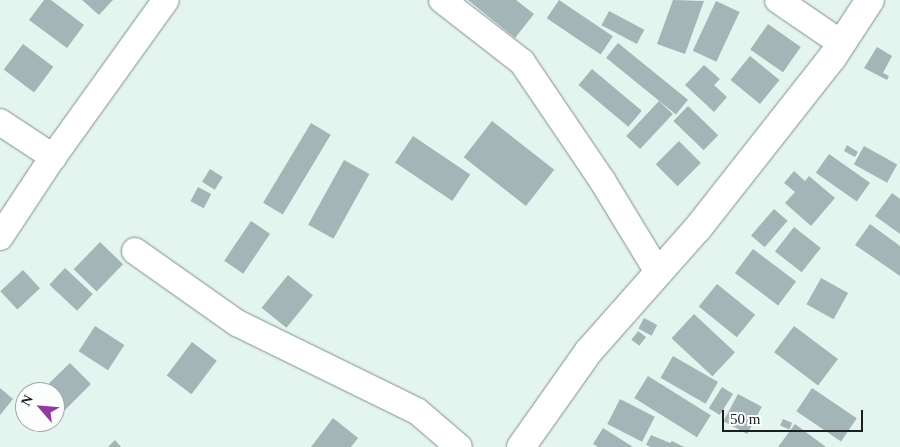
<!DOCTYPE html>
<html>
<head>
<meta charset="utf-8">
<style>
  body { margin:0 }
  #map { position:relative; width:900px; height:447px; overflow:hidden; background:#e4f5ef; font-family:Georgia,serif }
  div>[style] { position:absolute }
  .building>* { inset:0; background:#a4b5b7; transform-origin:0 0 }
  .roads { filter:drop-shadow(0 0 1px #808f8a) drop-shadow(0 0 1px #808f8a) }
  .minor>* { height:26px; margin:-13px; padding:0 13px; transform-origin:13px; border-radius:13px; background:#fff }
  .major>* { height:28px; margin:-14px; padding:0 14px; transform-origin:14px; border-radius:14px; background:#fff }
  span { translate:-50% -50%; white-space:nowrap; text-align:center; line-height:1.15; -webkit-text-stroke:4.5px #fbfefd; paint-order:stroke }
  .north { position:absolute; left:15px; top:382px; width:50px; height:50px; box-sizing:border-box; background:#fbfefd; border:1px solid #a1a5a4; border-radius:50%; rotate:297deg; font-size:14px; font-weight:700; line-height:20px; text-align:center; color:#1a201e }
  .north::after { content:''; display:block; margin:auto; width:18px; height:22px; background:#9439a4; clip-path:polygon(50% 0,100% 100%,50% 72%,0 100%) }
  .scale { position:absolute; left:722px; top:410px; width:141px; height:22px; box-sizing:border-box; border:2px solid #1a201e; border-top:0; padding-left:6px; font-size:15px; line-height:18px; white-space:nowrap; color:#1a201e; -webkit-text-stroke:4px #fbfefd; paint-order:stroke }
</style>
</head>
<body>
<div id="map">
  <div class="building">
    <i style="clip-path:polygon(44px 0,51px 0,84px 25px,67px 48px,29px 20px)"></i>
    <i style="clip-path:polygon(82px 0,113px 0,99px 15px)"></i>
    <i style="clip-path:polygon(468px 0,516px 0,534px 14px,515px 38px)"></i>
    <i style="left:559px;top:0;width:65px;height:22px;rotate:34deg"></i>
    <i style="clip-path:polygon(673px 0,704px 1px,685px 54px,657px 44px)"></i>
    <i style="left:716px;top:1px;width:26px;height:55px;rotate:25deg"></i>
    <i style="left:609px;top:11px;width:40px;height:16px;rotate:28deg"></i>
    <i style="left:768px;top:24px;width:40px;height:31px;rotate:35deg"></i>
    <i style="left:618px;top:43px;width:90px;height:19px;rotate:39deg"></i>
    <i style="left:23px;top:44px;width:38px;height:32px;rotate:37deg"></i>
    <i style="clip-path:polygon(877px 47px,892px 56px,883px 73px,889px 76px,887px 80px,864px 68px)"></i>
    <i style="left:750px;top:56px;width:38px;height:31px;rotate:39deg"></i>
    <i style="clip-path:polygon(704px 65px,720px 79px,714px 85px,727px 97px,714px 112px,685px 85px)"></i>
    <i style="left:592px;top:69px;width:65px;height:21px;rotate:40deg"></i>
    <i style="left:659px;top:101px;width:19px;height:48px;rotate:43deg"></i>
    <i style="left:688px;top:106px;width:42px;height:21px;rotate:44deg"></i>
    <i style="left:492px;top:121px;width:79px;height:46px;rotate:38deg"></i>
    <i style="left:311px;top:123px;width:23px;height:93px;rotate:31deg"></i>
    <i style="left:413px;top:136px;width:69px;height:32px;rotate:34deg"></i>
    <i style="left:679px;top:141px;width:31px;height:33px;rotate:45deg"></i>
    <i style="clip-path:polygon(847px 145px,858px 152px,855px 157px,844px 151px)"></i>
    <i style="left:864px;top:146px;width:38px;height:21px;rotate:29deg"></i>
    <i style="left:829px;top:154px;width:50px;height:23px;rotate:35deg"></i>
    <i style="left:344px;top:160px;width:29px;height:74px;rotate:29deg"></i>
    <i style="left:210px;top:169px;width:15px;height:15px;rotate:32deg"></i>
    <i style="clip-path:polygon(794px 171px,805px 181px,809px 176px,835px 198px,811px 226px,785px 203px,795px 192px,784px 183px)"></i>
    <i style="left:198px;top:187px;width:15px;height:16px;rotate:28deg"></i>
    <i style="clip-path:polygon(892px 193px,900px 199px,900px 234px,875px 216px)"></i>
    <i style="left:774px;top:209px;width:18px;height:35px;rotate:41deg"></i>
    <i style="left:251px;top:221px;width:23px;height:48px;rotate:34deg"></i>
    <i style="clip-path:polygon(870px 224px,900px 246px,900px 276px,855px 245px)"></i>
    <i style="left:794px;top:227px;width:34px;height:31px;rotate:38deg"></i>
    <i style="left:100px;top:242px;width:32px;height:38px;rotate:44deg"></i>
    <i style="left:753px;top:249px;width:54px;height:30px;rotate:37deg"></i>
    <i style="left:65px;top:268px;width:38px;height:23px;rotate:43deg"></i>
    <i style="left:23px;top:270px;width:25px;height:31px;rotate:47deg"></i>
    <i style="left:288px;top:275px;width:32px;height:42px;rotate:39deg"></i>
    <i style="left:821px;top:278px;width:31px;height:30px;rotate:29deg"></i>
    <i style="left:717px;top:284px;width:49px;height:29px;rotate:39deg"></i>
    <i style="left:694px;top:314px;width:56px;height:33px;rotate:43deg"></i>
    <i style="left:644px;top:318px;width:15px;height:12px;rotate:28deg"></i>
    <i style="left:95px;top:326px;width:35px;height:30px;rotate:33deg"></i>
    <i style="left:794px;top:326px;width:55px;height:33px;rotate:37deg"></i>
    <i style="left:638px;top:331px;width:10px;height:11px;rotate:37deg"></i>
    <i style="left:192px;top:342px;width:31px;height:42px;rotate:37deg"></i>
    <i style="left:673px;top:356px;width:52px;height:25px;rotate:30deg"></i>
    <i style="clip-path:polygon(70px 363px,91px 384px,55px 420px,55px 392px,40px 392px)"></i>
    <i style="left:648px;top:376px;width:74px;height:26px;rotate:32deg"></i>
    <i style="left:722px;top:387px;width:13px;height:25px;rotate:32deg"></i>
    <i style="clip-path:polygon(0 388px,13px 399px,0 415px)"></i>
    <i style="left:812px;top:388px;width:54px;height:28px;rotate:34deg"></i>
    <i style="left:738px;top:394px;width:27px;height:31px;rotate:28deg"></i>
    <i style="left:620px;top:399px;width:39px;height:28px;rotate:27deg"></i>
    <i style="clip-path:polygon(333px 418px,358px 438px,351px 447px,311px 447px)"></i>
    <i style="left:783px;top:419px;width:10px;height:7px;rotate:24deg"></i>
    <i style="clip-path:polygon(795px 424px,826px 447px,778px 447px)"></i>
    <i style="clip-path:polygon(603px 428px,633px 447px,598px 447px,593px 444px)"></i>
    <i style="clip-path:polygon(651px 435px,670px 443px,672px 441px,684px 447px,651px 447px,646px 445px)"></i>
    <i style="clip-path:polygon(115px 440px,121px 447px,108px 447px)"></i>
  </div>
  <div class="roads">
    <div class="minor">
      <i style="left:442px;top:0;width:101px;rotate:37.8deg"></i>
      <i style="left:522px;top:62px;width:143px;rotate:55.9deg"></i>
      <i style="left:602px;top:180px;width:108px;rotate:58.7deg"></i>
      <i style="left:778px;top:0;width:76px;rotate:34.3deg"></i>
      <i style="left:0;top:122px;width:64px;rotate:33.4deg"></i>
      <i style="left:0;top:237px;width:96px;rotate:-56.5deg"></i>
      <i style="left:53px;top:157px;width:193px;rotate:-54.3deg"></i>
      <i style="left:135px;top:251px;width:125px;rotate:35.2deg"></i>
      <i style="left:237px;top:323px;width:200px;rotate:26.1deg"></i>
      <i style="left:417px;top:411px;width:55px;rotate:40.6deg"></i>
    </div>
    <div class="major">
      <i style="left:521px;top:447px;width:118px;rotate:-54.7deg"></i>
      <i style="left:589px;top:351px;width:164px;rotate:-48.5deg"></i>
      <i style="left:698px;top:228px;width:216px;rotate:-51.8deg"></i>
      <i style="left:832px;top:58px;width:69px;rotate:-56.8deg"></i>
    </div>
  </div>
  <div class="north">N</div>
  <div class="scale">50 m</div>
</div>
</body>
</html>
